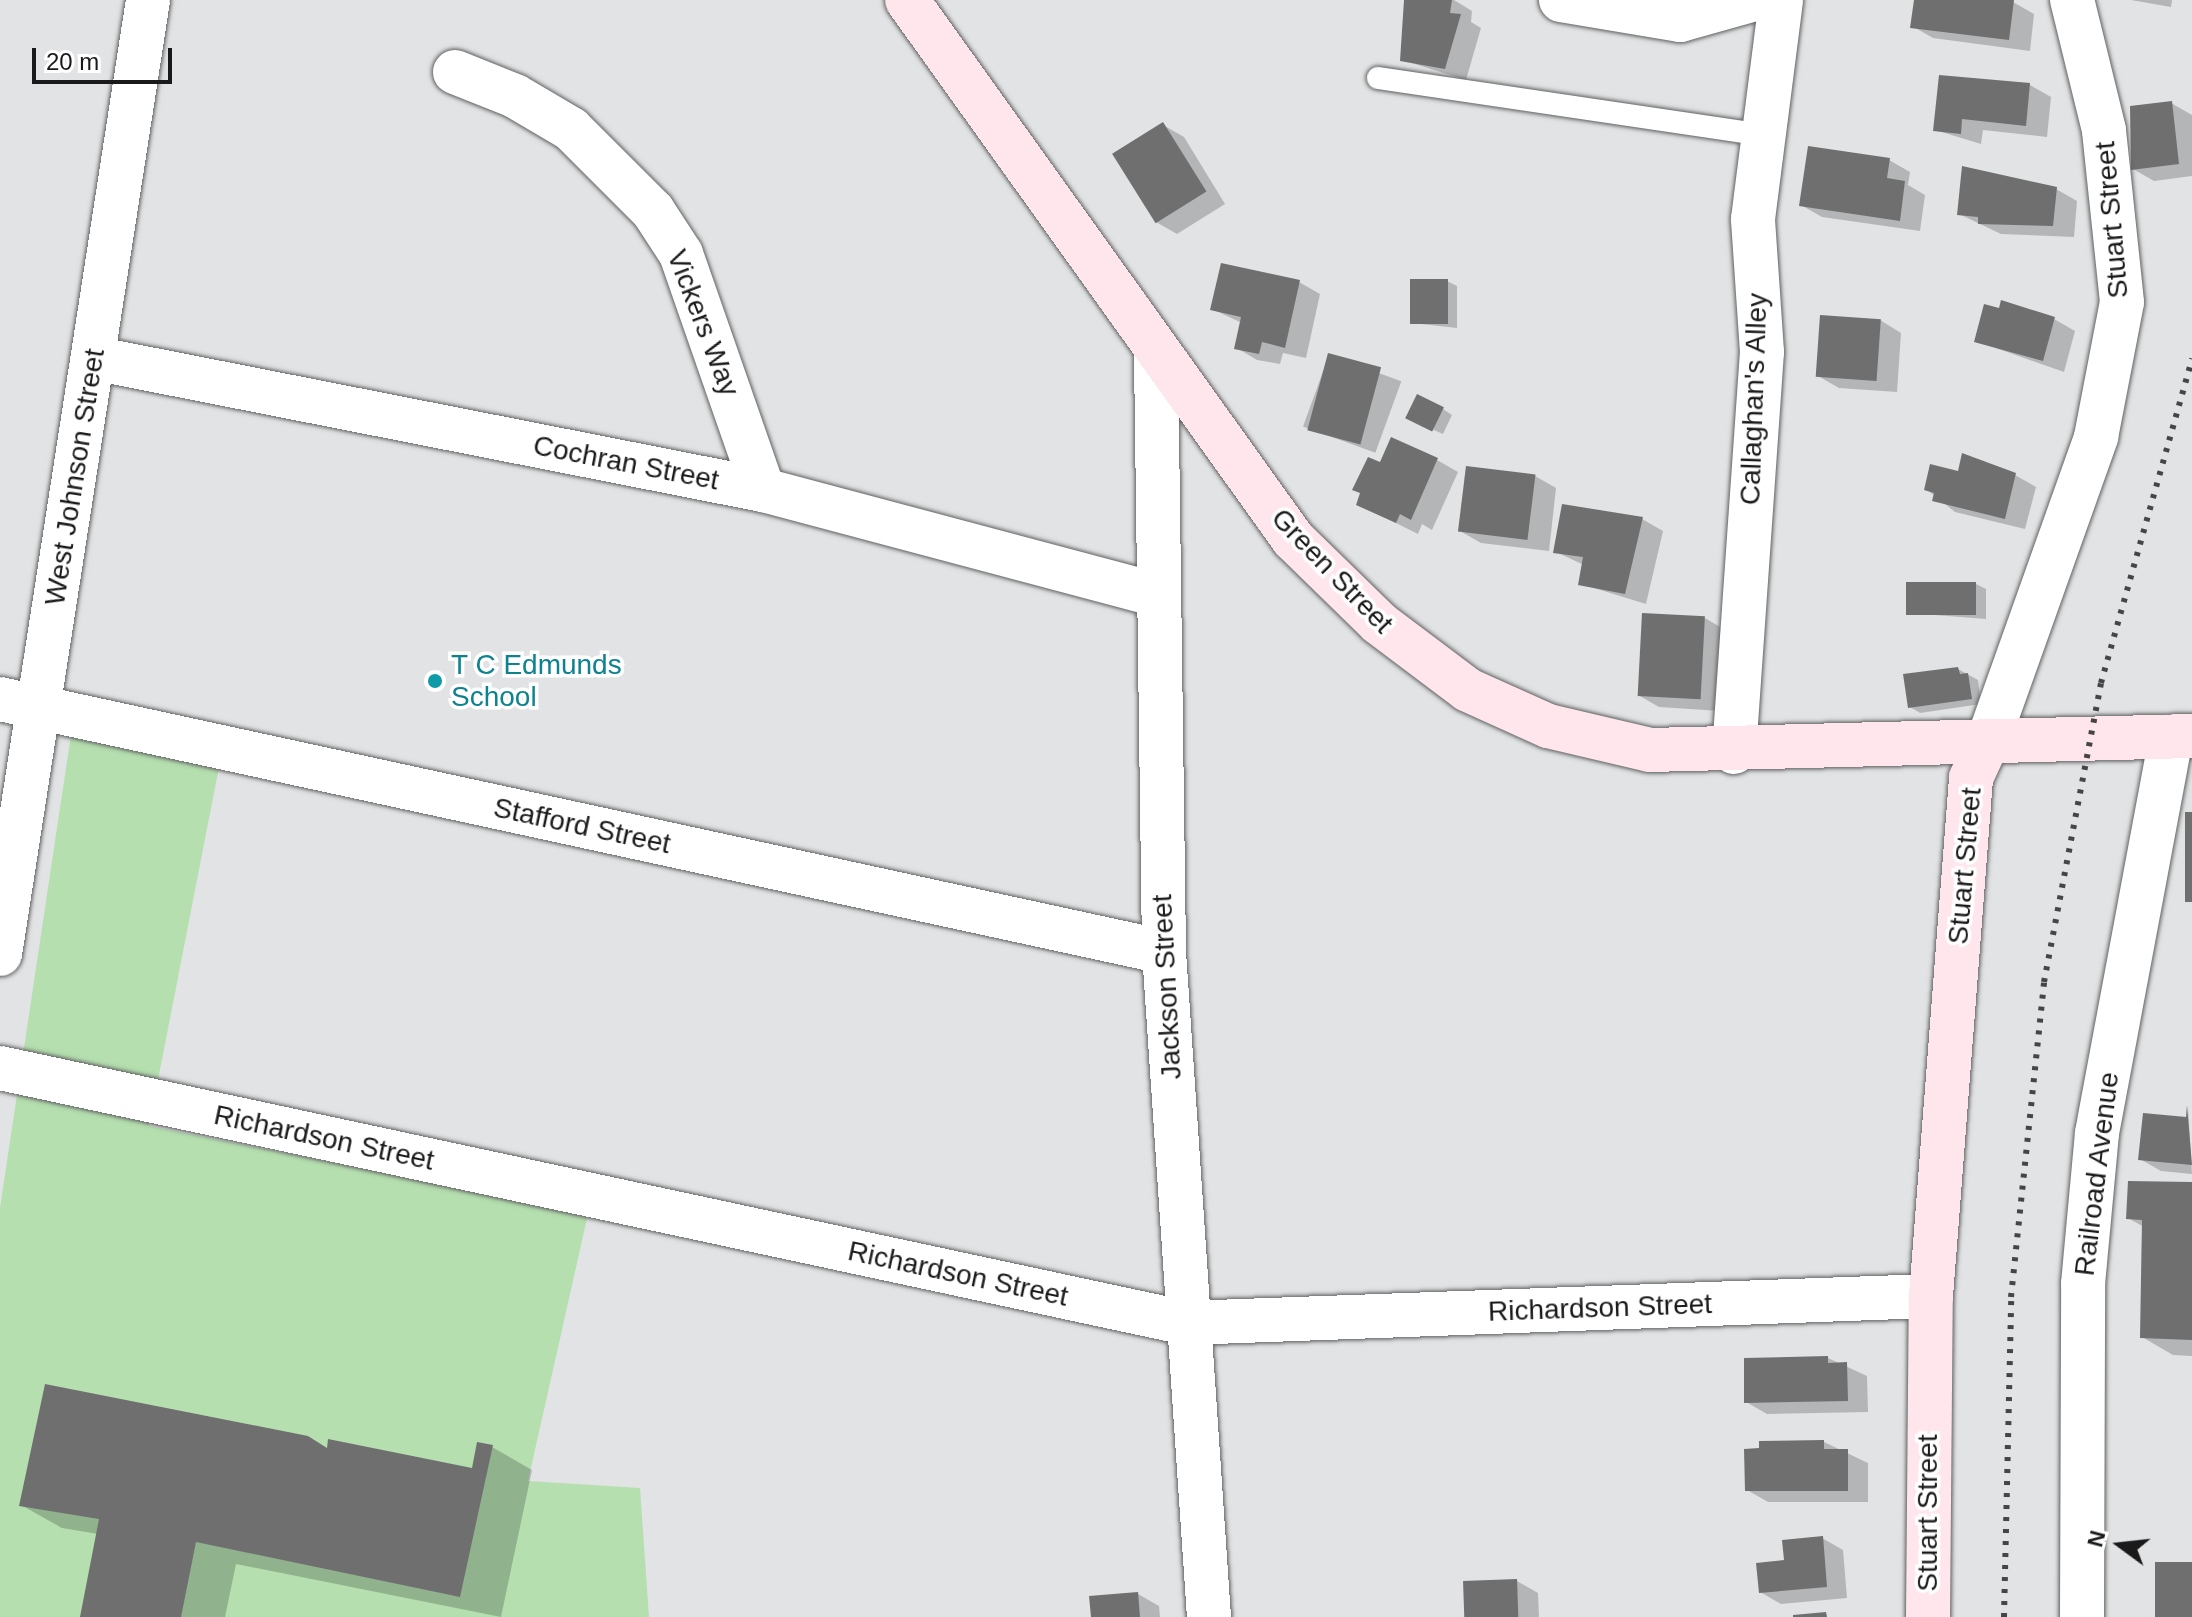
<!DOCTYPE html>
<html>
<head>
<meta charset="utf-8">
<style>
  body { margin:0 }
  #map { position:relative; width:2192px; height:1617px; overflow:hidden; background:#e2e3e4; font-family:Arial,sans-serif }
  div>[style] { position:absolute }
  .green>* { inset:0; background:#b5dfaf }
  .shadow>* { inset:0; background:#0003; transform-origin:0 0 }
  .building>* { inset:0; background:#6f6f70; transform-origin:0 0 }
  .roads { filter:drop-shadow(0 0 2px #606162) drop-shadow(0 0 2px #606162) }
  .lane>* { height:22px; margin:-11px; padding:0 11px; transform-origin:11px; border-radius:11px; background:#fff }
  .street>* { height:44px; margin:-22px; padding:0 22px; transform-origin:22px; border-radius:22px; background:#fff }
  .secondary>* { height:44px; margin:-22px; padding:0 22px; transform-origin:22px; border-radius:22px; background:#fee6ec }
  .rail>* { height:6px; margin-top:-3px; transform-origin:0; background:repeating-linear-gradient(90deg,#454546 0 4px,transparent 0 12px) }
  .dots>* { width:22px; height:22px; translate:-50% -50%; box-sizing:border-box; border:4px solid #fff; border-radius:50% }
  span { translate:-50% -50%; white-space:nowrap; text-align:center; line-height:1.15; -webkit-text-stroke:7px #fff; paint-order:stroke }
  .street-label { font-size:28px; color:#1a1a1b }
  .culture-label { font-size:28px; color:#0d838f }
  .left { translate:0 -50%; text-align:left }
  .north { position:absolute; left:2080px; top:1505px; width:80px; height:80px; -webkit-text-stroke:6px #fff; paint-order:stroke; rotate:285deg; font-size:22px; font-weight:700; line-height:32px; text-align:center; color:#1a1a1b }
  .north::after { content:''; display:block; margin:auto; width:28px; height:36px; background:#1a1a1b; clip-path:polygon(50% 0,100% 100%,50% 72%,0 100%) }
  .scale { position:absolute; left:32px; top:48px; width:140px; height:36px; box-sizing:border-box; border:4px solid #1a1a1b; border-top:0; padding-left:10px; font-size:24px; line-height:28px; white-space:nowrap; color:#1a1a1b; -webkit-text-stroke:6px #fff; paint-order:stroke }
</style>
</head>
<body>
<div id="map">
  <div class="green">
    <i style="clip-path:polygon(72px 728px,220px 762px,149px 1126px,588px 1214px,528px 1481px,640px 1488px,649px 1617px,0 1617px,0 1208px)"></i>
  </div>
  <div class="shadow">
    <i style="clip-path:polygon(1406px 0,1454px 0,1472px 11px,1471px 22px,1481px 28px,1466px 80px,1402px 60px)"></i>
    <i style="clip-path:polygon(1916px 0,2013px 2px,2034px 14px,2030px 51px,1933px 38px,1912px 26px)"></i>
    <i style="clip-path:polygon(2131px 0,2172px 0,2171px 7px)"></i>
    <i style="clip-path:polygon(2030px 85px,2051px 97px,2047px 137px,1983px 130px,1981px 144px,1935px 130px)"></i>
    <i style="clip-path:polygon(2171px 103px,2192px 115px,2192px 176px,2154px 181px,2133px 169px)"></i>
    <i style="clip-path:polygon(1163px 125px,1184px 137px,1225px 204px,1177px 234px,1156px 222px)"></i>
    <i style="clip-path:polygon(1889px 160px,1910px 172px,1908px 185px,1925px 195px,1920px 231px,1822px 217px,1801px 205px)"></i>
    <i style="clip-path:polygon(2056px 189px,2077px 201px,2074px 237px,2001px 234px,1959px 214px)"></i>
    <i style="clip-path:polygon(1447px 281px,1457px 286px,1457px 328px,1412px 323px)"></i>
    <i style="clip-path:polygon(1299px 282px,1320px 294px,1306px 358px,1283px 353px,1280px 364px,1257px 360px,1237px 348px,1242px 323px,1212px 309px)"></i>
    <i style="clip-path:polygon(2001px 310px,2054px 319px,2075px 331px,2064px 372px,1976px 341px)"></i>
    <i style="clip-path:polygon(1880px 320px,1901px 333px,1897px 392px,1839px 388px,1818px 376px)"></i>
    <i style="left:1329px;top:355px;width:77px;height:76px;rotate:20deg"></i>
    <i style="clip-path:polygon(1443px 409px,1452px 415px,1443px 434px,1418px 423px)"></i>
    <i style="clip-path:polygon(1437px 460px,1458px 472px,1432px 530px,1422px 524px,1418px 534px,1358px 504px,1381px 465px)"></i>
    <i style="clip-path:polygon(1959px 474px,2015px 475px,2036px 487px,2025px 529px,1955px 512px,1926px 489px)"></i>
    <i style="clip-path:polygon(1535px 476px,1556px 488px,1549px 551px,1481px 543px,1460px 531px)"></i>
    <i style="clip-path:polygon(1642px 519px,1663px 531px,1646px 604px,1581px 584px,1584px 565px,1556px 552px)"></i>
    <i style="clip-path:polygon(1976px 584px,1986px 589px,1986px 619px,1909px 613px)"></i>
    <i style="clip-path:polygon(1705px 618px,1725px 630px,1720px 711px,1659px 707px,1638px 695px)"></i>
    <i style="clip-path:polygon(1958px 669px,1978px 680px,1981px 704px,1920px 713px,1910px 707px)"></i>
    <i style="clip-path:polygon(2188px 1107px,2192px 1174px,2161px 1171px,2140px 1159px,2188px 1119px)"></i>
    <i style="clip-path:polygon(2192px 1184px,2192px 1356px,2173px 1355px,2142px 1337px,2144px 1227px,2128px 1218px)"></i>
    <i style="clip-path:polygon(1828px 1358px,1867px 1376px,1868px 1412px,1767px 1414px,1746px 1402px)"></i>
    <i style="clip-path:polygon(1824px 1442px,1868px 1463px,1868px 1502px,1768px 1502px,1747px 1490px)"></i>
    <i style="clip-path:polygon(492px 1447px,532px 1470px,501px 1617px,236px 1564px,225px 1617px,82px 1617px,98px 1534px,62px 1528px,21px 1505px,474px 1471px)"></i>
    <i style="clip-path:polygon(1822px 1538px,1843px 1550px,1847px 1598px,1781px 1604px,1760px 1592px)"></i>
    <i style="clip-path:polygon(1517px 1581px,1538px 1593px,1539px 1617px,1467px 1617px)"></i>
    <i style="clip-path:polygon(1138px 1594px,1159px 1606px,1160px 1617px,1093px 1617px)"></i>
  </div>
  <div class="building">
    <i style="clip-path:polygon(1404px 0,1452px 0,1450px 13px,1461px 14px,1445px 69px,1400px 61px)"></i>
    <i style="clip-path:polygon(1914px 0,2014px 0,2009px 40px,1910px 28px)"></i>
    <i style="clip-path:polygon(1939px 75px,2030px 83px,2026px 126px,1962px 119px,1961px 134px,1933px 131px)"></i>
    <i style="clip-path:polygon(2172px 101px,2179px 164px,2131px 170px,2130px 106px)"></i>
    <i style="left:1163px;top:122px;width:82px;height:60px;rotate:58deg"></i>
    <i style="clip-path:polygon(1808px 146px,1890px 158px,1887px 178px,1905px 181px,1900px 221px,1799px 206px)"></i>
    <i style="clip-path:polygon(1962px 166px,2057px 187px,2053px 226px,1978px 224px,1978px 217px,1957px 215px)"></i>
    <i style="clip-path:polygon(1221px 263px,1300px 280px,1285px 348px,1262px 342px,1259px 354px,1234px 349px,1241px 317px,1210px 310px)"></i>
    <i style="left:1410px;top:279px;width:38px;height:45px"></i>
    <i style="clip-path:polygon(2001px 300px,2055px 317px,2043px 361px,1974px 342px,1984px 304px,1999px 308px)"></i>
    <i style="left:1820px;top:315px;width:61px;height:62px;rotate:4deg"></i>
    <i style="left:1328px;top:353px;width:55px;height:80px;rotate:15deg"></i>
    <i style="left:1417px;top:394px;width:30px;height:27px;rotate:26deg"></i>
    <i style="clip-path:polygon(1391px 437px,1438px 458px,1411px 520px,1400px 514px,1396px 523px,1356px 505px,1360px 493px,1352px 490px,1368px 457px,1380px 462px)"></i>
    <i style="clip-path:polygon(1962px 453px,2016px 473px,2005px 519px,1932px 501px,1934px 493px,1924px 490px,1930px 464px,1958px 471px)"></i>
    <i style="left:1466px;top:466px;width:70px;height:66px;rotate:7deg"></i>
    <i style="clip-path:polygon(1562px 504px,1643px 517px,1625px 594px,1578px 585px,1583px 557px,1553px 553px)"></i>
    <i style="left:1906px;top:582px;width:70px;height:33px"></i>
    <i style="left:1642px;top:613px;width:63px;height:83px;rotate:3deg"></i>
    <i style="clip-path:polygon(1958px 667px,1960px 674px,1968px 673px,1972px 699px,1908px 708px,1903px 674px)"></i>
    <i style="left:2185px;top:812px;width:7px;height:90px"></i>
    <i style="clip-path:polygon(2187px 1105px,2192px 1165px,2138px 1160px,2143px 1113px,2186px 1117px)"></i>
    <i style="clip-path:polygon(2128px 1181px,2192px 1182px,2192px 1340px,2140px 1338px,2142px 1220px,2126px 1219px)"></i>
    <i style="clip-path:polygon(1828px 1356px,1828px 1363px,1847px 1362px,1848px 1401px,1744px 1403px,1744px 1358px)"></i>
    <i style="clip-path:polygon(45px 1384px,308px 1436px,327px 1448px,328px 1439px,472px 1468px,477px 1442px,493px 1445px,460px 1597px,196px 1542px,181px 1617px,80px 1617px,99px 1519px,19px 1506px)"></i>
    <i style="clip-path:polygon(1824px 1440px,1824px 1449px,1848px 1449px,1848px 1491px,1745px 1491px,1744px 1449px,1759px 1448px,1759px 1441px)"></i>
    <i style="clip-path:polygon(1823px 1536px,1827px 1587px,1759px 1593px,1756px 1563px,1784px 1560px,1782px 1540px)"></i>
    <i style="left:2192px;top:1562px;width:55px;height:37px;rotate:90deg"></i>
    <i style="left:1517px;top:1579px;width:38px;height:54px;rotate:88deg"></i>
    <i style="clip-path:polygon(1138px 1592px,1140px 1617px,1091px 1617px,1089px 1596px)"></i>
    <i style="clip-path:polygon(1826px 1612px,1827px 1617px,1793px 1617px,1793px 1615px)"></i>
  </div>
  <div class="roads">
    <div class="lane">
      <i style="left:1378px;top:78px;width:390px;rotate:8.4deg"></i>
    </div>
    <div class="street">
      <i style="left:1561px;top:0;width:121px;rotate:9.5deg"></i>
      <i style="left:1680px;top:20px;width:74px;rotate:-15.7deg"></i>
      <i style="left:455px;top:72px;width:65px;rotate:21.8deg"></i>
      <i style="left:515px;top:96px;width:65px;rotate:30.5deg"></i>
      <i style="left:571px;top:129px;width:116px;rotate:45deg"></i>
      <i style="left:653px;top:211px;width:51px;rotate:56.9deg"></i>
      <i style="left:681px;top:254px;width:250px;rotate:70.8deg"></i>
      <i style="left:1156px;top:356px;width:596px;rotate:89.23deg"></i>
      <i style="left:1164px;top:952px;width:667px;rotate:86.13deg"></i>
      <i style="left:93px;top:358px;width:683px;rotate:11.15deg"></i>
      <i style="left:763px;top:490px;width:405px;rotate:14.9deg"></i>
      <i style="left:0;top:699px;width:1191px;rotate:12.26deg"></i>
      <i style="left:1988px;top:741px;width:323px;rotate:-70.4deg"></i>
      <i style="left:2096px;top:437px;width:137px;rotate:-79.1deg"></i>
      <i style="left:2122px;top:302px;width:173px;rotate:-96deg"></i>
      <i style="left:2104px;top:130px;width:134px;rotate:-103.8deg"></i>
      <i style="left:1734px;top:752px;width:401px;rotate:-86deg"></i>
      <i style="left:1762px;top:352px;width:133px;rotate:-93.9deg"></i>
      <i style="left:1753px;top:219px;width:221px;rotate:-82.7deg"></i>
      <i style="left:0;top:954px;width:965px;rotate:-81.18deg"></i>
      <i style="left:0;top:1068px;width:1213px;rotate:12.13deg"></i>
      <i style="left:1186px;top:1323px;width:745px;rotate:-2.08deg"></i>
      <i style="left:2082px;top:1617px;width:333px;rotate:-89.8deg"></i>
      <i style="left:2083px;top:1284px;width:152px;rotate:-84.7deg"></i>
      <i style="left:2097px;top:1133px;width:403px;rotate:-79.4deg"></i>
    </div>
    <div class="secondary">
      <i style="left:907px;top:0;width:663px;rotate:54.39deg"></i>
      <i style="left:1293px;top:539px;width:120px;rotate:44.3deg"></i>
      <i style="left:1379px;top:623px;width:111px;rotate:37deg"></i>
      <i style="left:1468px;top:690px;width:88px;rotate:24.2deg"></i>
      <i style="left:1548px;top:726px;width:105px;rotate:13.2deg"></i>
      <i style="left:1650px;top:750px;width:542px;rotate:-1.48deg"></i>
      <i style="left:1928px;top:1617px;width:321px;rotate:-89.5deg"></i>
      <i style="left:1931px;top:1296px;width:520px;rotate:-85.58deg"></i>
      <i style="left:1971px;top:778px;width:41px;rotate:-65.3deg"></i>
    </div>
  </div>
  <div class="rail">
    <i style="left:2004px;top:1617px;width:320px;rotate:-88.7deg"></i>
    <i style="left:2011px;top:1297px;width:317px;rotate:-84deg"></i>
    <i style="left:2044px;top:982px;width:304px;rotate:-79.2deg"></i>
    <i style="left:2101px;top:683px;width:337px;rotate:-74.3deg"></i>
  </div>
  <div class="dots">
    <i style="left:435px;top:681px;background:#0f9aa8"></i>
  </div>
  <div class="street-label">
    <span style="left:2112px;top:220px;rotate:-95deg">Stuart Street</span>
    <span style="left:703px;top:323px;rotate:69deg">Vickers Way</span>
    <span style="left:1754px;top:399px;rotate:-88deg">Callaghan's Alley</span>
    <span style="left:626px;top:463px;rotate:11deg">Cochran Street</span>
    <span style="left:75px;top:477px;rotate:-81deg">West Johnson Street</span>
    <span style="left:1332px;top:571px;rotate:46deg">Green Street</span>
    <span style="left:582px;top:826px;rotate:12deg">Stafford Street</span>
    <span style="left:1965px;top:866px;rotate:-85deg">Stuart Street</span>
    <span style="left:1167px;top:987px;rotate:-93deg">Jackson Street</span>
    <span style="left:324px;top:1138px;rotate:12deg">Richardson Street</span>
    <span style="left:2097px;top:1174px;rotate:-83deg">Railroad Avenue</span>
    <span style="left:958px;top:1274px;rotate:12deg">Richardson Street</span>
    <span style="left:1600px;top:1308px;rotate:-2deg">Richardson Street</span>
    <span style="left:1928px;top:1513px;rotate:-90deg">Stuart Street</span>
  </div>
  <div class="culture-label">
    <span class="left" style="left:451px;top:681px">T C Edmunds<br>School</span>
  </div>
  <div class="north">N</div>
  <div class="scale">20 m</div>
</div>
</body>
</html>
